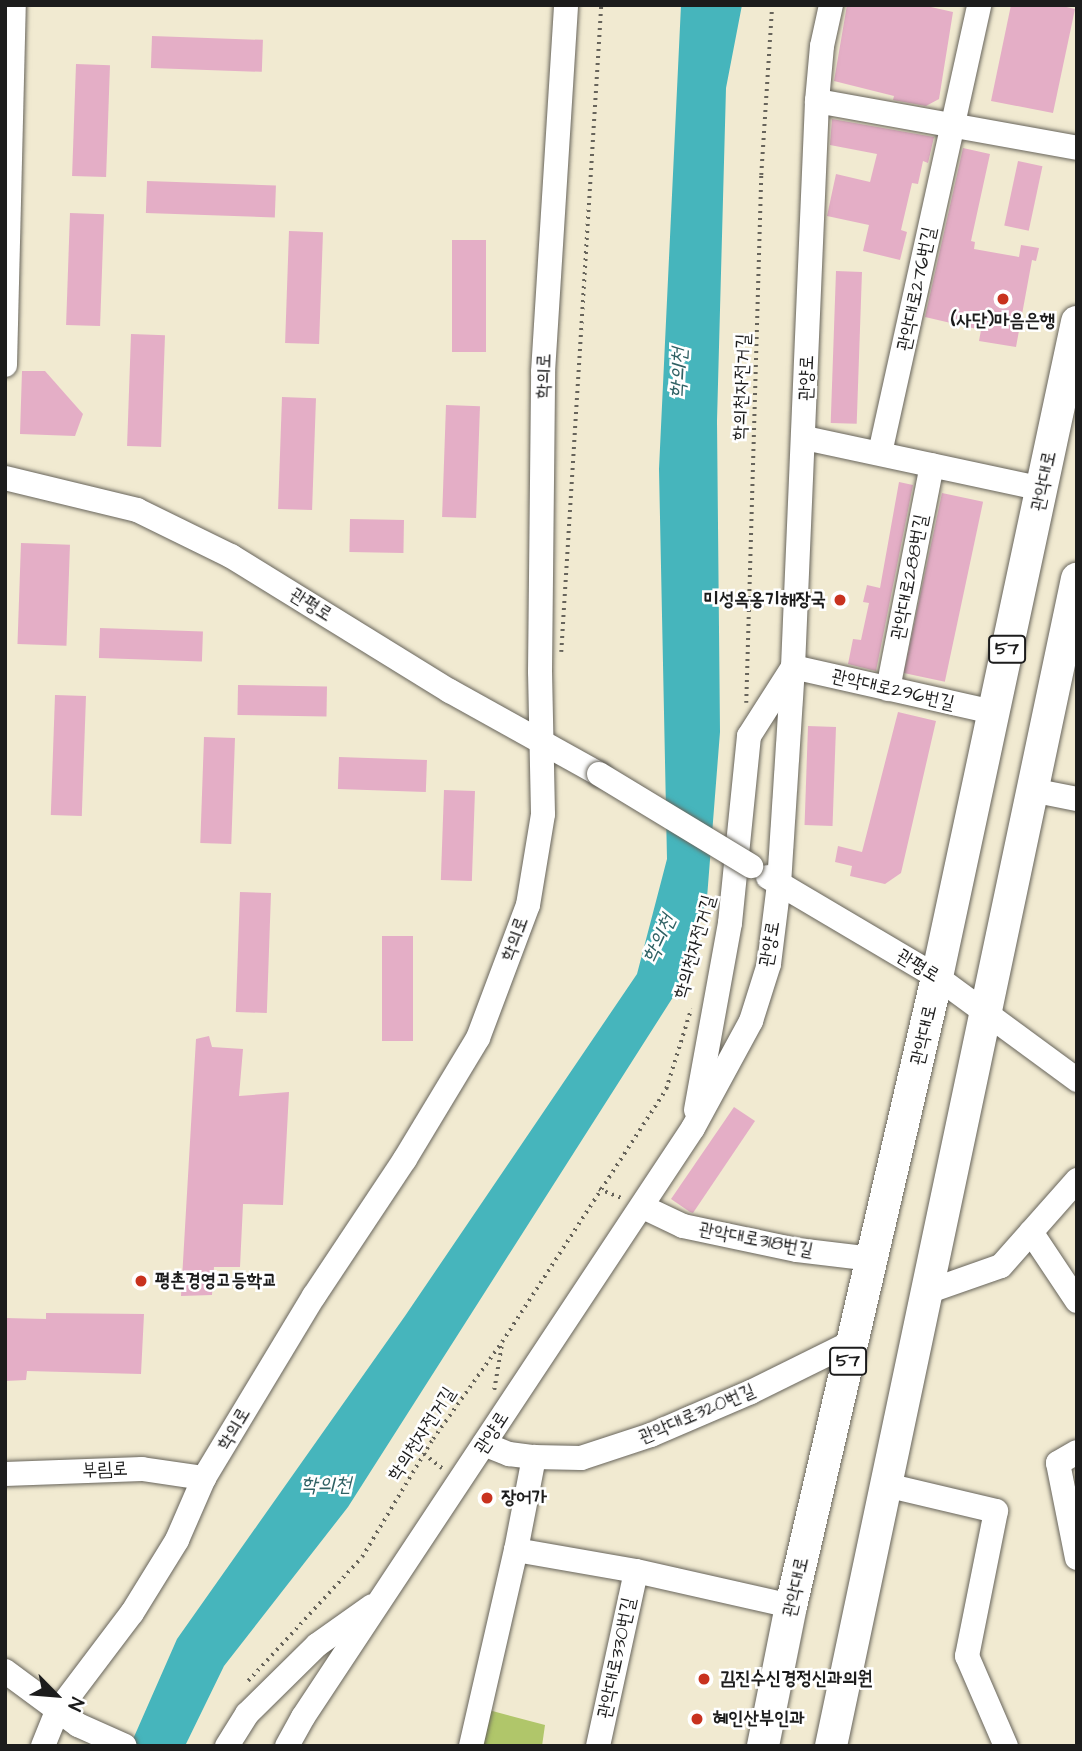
<!DOCTYPE html>
<html>
<head>
<meta charset="utf-8">
<style>
  body { margin:0 }
  #map { position:relative; width:1082px; height:1751px; overflow:hidden; background:#f1ead1; font-family:"Architects Daughter","Poor Story",sans-serif }
  div>[style] { position:absolute }
  .green>* { inset:0; background:#b0c66a }
  .water>* { inset:0; background:#46b5bc }
  .building>* { inset:0; background:#e4aec6; transform-origin:0 0 }
  .path>* { height:3.5px; margin-top:-1.75px; transform-origin:0; background:repeating-linear-gradient(90deg,#67645b 0 2px,transparent 0 7px) }
  .roads { filter:drop-shadow(0 0 2px #67645b) drop-shadow(0 0 2px #67645b) }
  .minor>* { height:24px; margin:-12px; padding:0 12px; transform-origin:12px; border-radius:12px; background:#fff }
  .major>* { height:32px; margin:-16px; padding:0 16px; transform-origin:16px; border-radius:16px; background:#fff }
  .bridges { filter:drop-shadow(0 0 2px #67645b) drop-shadow(0 0 2px #67645b) }
  .minor-bridge>* { height:24px; margin:-12px; padding:0 12px; transform-origin:12px; border-radius:12px; background:#fff }
  .dots>* { width:19px; height:19px; translate:-50% -50%; box-sizing:border-box; border:4px solid #fff; border-radius:50% }
  span { translate:-50% -50%; white-space:nowrap; text-align:center; line-height:1.15; -webkit-text-stroke:5px #fff; paint-order:stroke }
  .shield-label span { padding:2px 5px; background:#fff; border:2px solid; border-radius:5px; -webkit-text-stroke-width:0 }
  .shield-label { font-size:18px; color:#1c1c1c; font-weight:700 }
  .street-label { font-size:19px; color:#1c1c1c }
  .poi-label { font-size:19px; color:#1c1c1c; font-weight:700 }
  .right { translate:-100% -50%; text-align:right }
  .left { translate:0 -50%; text-align:left }
  .water-label { font-size:21px; color:#2f6164; font-style:italic }
  .frame { position:absolute; inset:0; border:7px solid #1c1c1c; pointer-events:none }
  .north { position:absolute; left:21px; top:1660px; width:70px; height:70px; -webkit-text-stroke:5px #fff; paint-order:stroke; rotate:115deg; font-size:19px; font-weight:700; line-height:28px; text-align:center; color:#1c1c1c }
  .north::after { content:''; display:block; margin:auto; width:24px; height:32px; background:#1c1c1c; clip-path:polygon(50% 0,100% 100%,50% 72%,0 100%) }
</style>
</head>
<body>
<div id="map">
  <div class="green">
    <i style="clip-path:polygon(485px 1709px,545px 1725px,542px 1746px,475px 1746px)"></i>
  </div>
  <div class="water">
    <i style="clip-path:polygon(681px 5px,742px 5px,726px 88px,717px 421px,720px 732px,707px 898px,675px 994px,348px 1507px,224px 1666px,185px 1746px,130px 1746px,177px 1639px,405px 1316px,637px 974px,667px 859px,659px 469px)"></i>
  </div>
  <div class="building">
    <i style="clip-path:polygon(847px 5px,922px 5px,953px 12px,939px 99px,926px 106px,893px 100px,894px 96px,834px 81px)"></i>
    <i style="clip-path:polygon(1011px 5px,1058px 5px,1075px 9px,1053px 113px,991px 101px)"></i>
    <i style="left:152px;top:36px;width:111px;height:32px;rotate:2deg"></i>
    <i style="left:76px;top:64px;width:34px;height:112px;rotate:2deg"></i>
    <i style="clip-path:polygon(832px 119px,934px 137px,928px 163px,923px 161px,918px 184px,912px 183px,901px 230px,907px 232px,900px 260px,863px 251px,869px 225px,827px 216px,836px 174px,870px 182px,877px 154px,830px 145px)"></i>
    <i style="clip-path:polygon(963px 148px,990px 154px,971px 241px,975px 242px,974px 249px,1019px 257px,1021px 245px,1039px 248px,1036px 261px,1032px 260px,1016px 347px,979px 341px,981px 330px,925px 317px)"></i>
    <i style="left:1018px;top:161px;width:25px;height:66px;rotate:12deg"></i>
    <i style="left:147px;top:181px;width:129px;height:32px;rotate:2deg"></i>
    <i style="left:70px;top:213px;width:34px;height:112px;rotate:2deg"></i>
    <i style="left:289px;top:231px;width:34px;height:112px;rotate:2deg"></i>
    <i style="left:452px;top:240px;width:34px;height:112px"></i>
    <i style="left:836px;top:271px;width:26px;height:152px;rotate:2deg"></i>
    <i style="left:131px;top:334px;width:34px;height:112px;rotate:2deg"></i>
    <i style="clip-path:polygon(22px 371px,45px 371px,83px 414px,75px 436px,20px 434px)"></i>
    <i style="left:282px;top:397px;width:34px;height:112px;rotate:2deg"></i>
    <i style="left:446px;top:405px;width:34px;height:112px;rotate:2deg"></i>
    <i style="clip-path:polygon(899px 482px,913px 485px,876px 671px,848px 664px,853px 639px,861px 640px,869px 603px,863px 602px,867px 585px,880px 588px)"></i>
    <i style="left:942px;top:493px;width:42px;height:184px;rotate:12deg"></i>
    <i style="left:350px;top:519px;width:54px;height:33px;rotate:1deg"></i>
    <i style="left:21px;top:543px;width:49px;height:101px;rotate:2deg"></i>
    <i style="left:100px;top:628px;width:103px;height:30px;rotate:2deg"></i>
    <i style="left:238px;top:685px;width:89px;height:30px;rotate:1deg"></i>
    <i style="left:55px;top:695px;width:31px;height:120px;rotate:2deg"></i>
    <i style="clip-path:polygon(898px 712px,936px 721px,901px 873px,885px 884px,850px 876px,852px 866px,835px 862px,838px 846px,862px 852px)"></i>
    <i style="left:808px;top:726px;width:28px;height:99px;rotate:2deg"></i>
    <i style="left:204px;top:737px;width:31px;height:106px;rotate:2deg"></i>
    <i style="left:339px;top:757px;width:88px;height:32px;rotate:2deg"></i>
    <i style="left:444px;top:790px;width:31px;height:90px;rotate:2deg"></i>
    <i style="left:240px;top:892px;width:31px;height:120px;rotate:2deg"></i>
    <i style="left:382px;top:936px;width:31px;height:105px"></i>
    <i style="clip-path:polygon(209px 1036px,212px 1047px,243px 1049px,239px 1096px,289px 1092px,283px 1205px,243px 1204px,240px 1267px,214px 1267px,212px 1295px,181px 1296px,196px 1039px)"></i>
    <i style="clip-path:polygon(734px 1107px,755px 1121px,693px 1213px,690px 1212px,671px 1199px)"></i>
    <i style="clip-path:polygon(46px 1313px,144px 1314px,141px 1374px,27px 1371px,26px 1380px,5px 1381px,5px 1318px,46px 1319px)"></i>
  </div>
  <div class="path">
    <i style="left:561px;top:652px;width:648px;rotate:-86.46deg"></i>
    <i style="left:746px;top:703px;width:528px;rotate:-88.37deg"></i>
    <i style="left:761px;top:175px;width:170px;rotate:-86.3deg"></i>
    <i style="left:599px;top:1189px;width:24px;rotate:22deg"></i>
    <i style="left:494px;top:1390px;width:48px;rotate:-80.3deg"></i>
    <i style="left:424px;top:1454px;width:23px;rotate:38deg"></i>
    <i style="left:248px;top:1681px;width:168px;rotate:-47.4deg"></i>
    <i style="left:362px;top:1557px;width:138px;rotate:-59deg"></i>
    <i style="left:433px;top:1439px;width:119px;rotate:-54.6deg"></i>
    <i style="left:502px;top:1342px;width:302px;rotate:-57deg"></i>
    <i style="left:666px;top:1089px;width:84px;rotate:-72.6deg"></i>
  </div>
  <div class="roads">
    <div class="minor">
      <i style="left:817px;top:101px;width:264px;rotate:10.2deg"></i>
      <i style="left:5px;top:365px;width:360px;rotate:-88.6deg"></i>
      <i style="left:805px;top:438px;width:242px;rotate:12.1deg"></i>
      <i style="left:880px;top:453px;width:459px;rotate:-77.5deg"></i>
      <i style="left:5px;top:478px;width:136px;rotate:13.6deg"></i>
      <i style="left:137px;top:510px;width:105px;rotate:26.1deg"></i>
      <i style="left:231px;top:556px;width:257px;rotate:31.7deg"></i>
      <i style="left:450px;top:691px;width:171px;rotate:29.1deg"></i>
      <i style="left:888px;top:689px;width:228px;rotate:-78.9deg"></i>
      <i style="left:1032px;top:790px;width:46px;rotate:11.3deg"></i>
      <i style="left:768px;top:877px;width:196px;rotate:30.6deg"></i>
      <i style="left:937px;top:977px;width:174px;rotate:36.3deg"></i>
      <i style="left:696px;top:1110px;width:190px;rotate:-79.7deg"></i>
      <i style="left:730px;top:923px;width:188px;rotate:-84.2deg"></i>
      <i style="left:749px;top:736px;width:82px;rotate:-57.5deg"></i>
      <i style="left:793px;top:667px;width:205px;rotate:12.7deg"></i>
      <i style="left:643px;top:1207px;width:44px;rotate:25.4deg"></i>
      <i style="left:683px;top:1226px;width:116px;rotate:11.9deg"></i>
      <i style="left:797px;top:1250px;width:76px;rotate:6.8deg"></i>
      <i style="left:1031px;top:1232px;width:83px;rotate:56.3deg"></i>
      <i style="left:927px;top:1292px;width:78px;rotate:-19.4deg"></i>
      <i style="left:1001px;top:1266px;width:115px;rotate:-48.5deg"></i>
      <i style="left:484px;top:1444px;width:27px;rotate:22deg"></i>
      <i style="left:509px;top:1454px;width:25px;rotate:7deg"></i>
      <i style="left:534px;top:1457px;width:47px;rotate:1.2deg"></i>
      <i style="left:581px;top:1458px;width:74px;rotate:-18.2deg"></i>
      <i style="left:651px;top:1435px;width:109px;rotate:-23.3deg"></i>
      <i style="left:751px;top:1392px;width:113px;rotate:-26.3deg"></i>
      <i style="left:1077px;top:1452px;width:22px;rotate:150deg"></i>
      <i style="left:1058px;top:1463px;width:97px;rotate:78.7deg"></i>
      <i style="left:5px;top:1474px;width:137px;rotate:-2.1deg"></i>
      <i style="left:142px;top:1469px;width:63px;rotate:8.3deg"></i>
      <i style="left:886px;top:1485px;width:113px;rotate:13.3deg"></i>
      <i style="left:996px;top:1511px;width:148px;rotate:101.3deg"></i>
      <i style="left:967px;top:1656px;width:98px;rotate:66.6deg"></i>
      <i style="left:516px;top:1550px;width:122px;rotate:9.9deg"></i>
      <i style="left:636px;top:1571px;width:159px;rotate:12.7deg"></i>
      <i style="left:5px;top:1671px;width:91px;rotate:36.5deg"></i>
      <i style="left:78px;top:1725px;width:51px;rotate:24.1deg"></i>
      <i style="left:43px;top:1746px;width:37px;rotate:-68deg"></i>
      <i style="left:57px;top:1712px;width:124px;rotate:-52.9deg"></i>
      <i style="left:132px;top:1613px;width:86px;rotate:-58.3deg"></i>
      <i style="left:177px;top:1540px;width:68px;rotate:-66.5deg"></i>
      <i style="left:204px;top:1478px;width:213px;rotate:-58.9deg"></i>
      <i style="left:314px;top:1296px;width:164px;rotate:-56.4deg"></i>
      <i style="left:405px;top:1159px;width:141px;rotate:-58.9deg"></i>
      <i style="left:478px;top:1038px;width:142px;rotate:-69.4deg"></i>
      <i style="left:528px;top:905px;width:92px;rotate:-80.6deg"></i>
      <i style="left:543px;top:814px;width:142px;rotate:-91.2deg"></i>
      <i style="left:540px;top:672px;width:300px;rotate:-89.4deg"></i>
      <i style="left:543px;top:372px;width:368px;rotate:-86.4deg"></i>
      <i style="left:227px;top:1746px;width:38px;rotate:-58deg"></i>
      <i style="left:247px;top:1714px;width:98px;rotate:-44.6deg"></i>
      <i style="left:317px;top:1645px;width:67px;rotate:-35.3deg"></i>
      <i style="left:287px;top:1746px;width:33px;rotate:-61deg"></i>
      <i style="left:303px;top:1717px;width:706px;rotate:-56.49deg"></i>
      <i style="left:693px;top:1128px;width:122px;rotate:-61.5deg"></i>
      <i style="left:751px;top:1021px;width:60px;rotate:-72.5deg"></i>
      <i style="left:769px;top:964px;width:81px;rotate:-82.9deg"></i>
      <i style="left:779px;top:884px;width:217px;rotate:-86.3deg"></i>
      <i style="left:793px;top:667px;width:567px;rotate:-87.57deg"></i>
      <i style="left:817px;top:101px;width:55px;rotate:-84.8deg"></i>
      <i style="left:822px;top:46px;width:42px;rotate:-77.6deg"></i>
      <i style="left:471px;top:1746px;width:201px;rotate:-77.1deg"></i>
      <i style="left:516px;top:1550px;width:95px;rotate:-79deg"></i>
      <i style="left:598px;top:1746px;width:179px;rotate:-77.7deg"></i>
    </div>
    <div class="major">
      <i style="left:763px;top:1746px;width:143px;rotate:-78.7deg"></i>
      <i style="left:791px;top:1606px;width:646px;rotate:-76.93deg"></i>
      <i style="left:937px;top:977px;width:670px;rotate:-77.94deg"></i>
      <i style="left:831px;top:1746px;width:1193px;rotate:-78.1deg"></i>
    </div>
  </div>
  <div class="bridges">
    <div class="minor-bridge">
      <i style="left:599px;top:774px;width:178px;rotate:31.2deg"></i>
    </div>
  </div>
  <div class="dots">
    <i style="left:1003px;top:299px;background:#c8321e"></i>
    <i style="left:840px;top:600px;background:#c8321e"></i>
    <i style="left:141px;top:1281px;background:#c8321e"></i>
    <i style="left:487px;top:1498px;background:#c8321e"></i>
    <i style="left:704px;top:1679px;background:#c8321e"></i>
    <i style="left:697px;top:1719px;background:#c8321e"></i>
  </div>
  <div class="shield-label">
    <span style="left:1007px;top:649px">57</span>
    <span style="left:848px;top:1361px">57</span>
  </div>
  <div class="street-label">
    <span style="left:917px;top:289px;rotate:-78deg">관악대로276번길</span>
    <span style="left:544px;top:376px;rotate:-88deg">학의로</span>
    <span style="left:807px;top:378px;rotate:-88deg">관양로</span>
    <span style="left:742px;top:387px;rotate:-88deg">학의천자전거길</span>
    <span style="left:1044px;top:481px;rotate:-78deg">관악대로</span>
    <span style="left:910px;top:577px;rotate:-79deg">관악대로288번길</span>
    <span style="left:311px;top:605px;rotate:32deg">관평로</span>
    <span style="left:893px;top:690px;rotate:13deg">관악대로296번길</span>
    <span style="left:515px;top:939px;rotate:-70deg">학의로</span>
    <span style="left:770px;top:944px;rotate:-80deg">관양로</span>
    <span style="left:695px;top:947px;rotate:-74deg">학의천자전거길</span>
    <span style="left:918px;top:966px;rotate:31deg">관평로</span>
    <span style="left:924px;top:1035px;rotate:-77deg">관악대로</span>
    <span style="left:756px;top:1240px;rotate:11deg">관악대로318번길</span>
    <span style="left:697px;top:1414px;rotate:-23deg">관악대로320번길</span>
    <span style="left:234px;top:1429px;rotate:-59deg">학의로</span>
    <span style="left:492px;top:1433px;rotate:-57deg">관양로</span>
    <span style="left:422px;top:1434px;rotate:-57deg">학의천자전거길</span>
    <span style="left:105px;top:1470px;rotate:-2deg">부림로</span>
    <span style="left:796px;top:1587px;rotate:-77deg">관악대로</span>
    <span style="left:617px;top:1658px;rotate:-78deg">관악대로330번길</span>
  </div>
  <div class="poi-label">
    <span style="left:1003px;top:321px">(사단)마음은행</span>
    <span class="right" style="left:826px;top:600px">미성옥옹기해장국</span>
    <span class="left" style="left:155px;top:1281px">평촌경영고등학교</span>
    <span class="left" style="left:501px;top:1498px">장어가</span>
    <span class="left" style="left:720px;top:1679px">김진수신경정신과의원</span>
    <span class="left" style="left:713px;top:1719px">혜인산부인과</span>
  </div>
  <div class="water-label">
    <span style="left:679px;top:373px;rotate:-87deg">학의천</span>
    <span style="left:659px;top:939px;rotate:-65deg">학의천</span>
    <span style="left:326px;top:1485px">학의천</span>
  </div>
  <div class="frame"></div>
  <div class="north">N</div>
</div>
</body>
</html>
